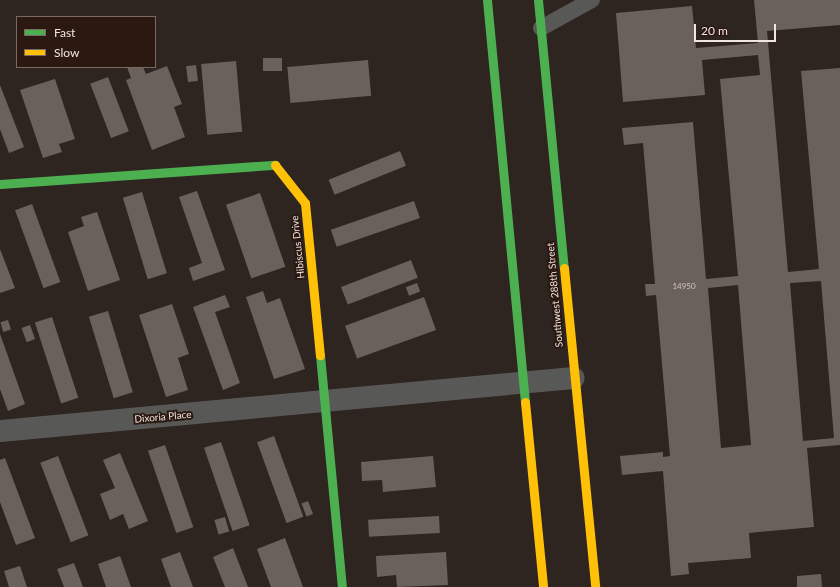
<!DOCTYPE html>
<html>
<head>
<meta charset="utf-8">
<style>
  body { margin:0 }
  #map { position:relative; width:840px; height:587px; overflow:hidden; background:#2e2420; font-family:Lato,sans-serif }
  div>[style] { position:absolute }
  .building>* { inset:0; background:#6a615d; transform-origin:0 0 }
  .lane>* { height:16px; margin:-8px; padding:0 8px; transform-origin:8px; border-radius:8px; background:#585856 }
  .street>* { height:22px; margin:-11px; padding:0 11px; transform-origin:11px; border-radius:11px; background:#585856 }
  .fast>* { height:9px; margin:-4.5px; padding:0 4.5px; transform-origin:4.5px; border-radius:4.5px; background:#4caf50 }
  .slow>* { height:9px; margin:-4.5px; padding:0 4.5px; transform-origin:4.5px; border-radius:4.5px; background:#ffc107 }
  span { translate:-50% -50%; white-space:nowrap; text-align:center; line-height:1.15; -webkit-text-stroke:4px #2a1811; paint-order:stroke }
  .number-label { font-size:8px; color:#d0c4bf }
  .number-label span { -webkit-text-stroke-width:0 }
  .street-label { font-size:10px; color:#f2e5e0 }
  .legend { position:absolute; left:16px; top:16px; width:140px; height:52px; box-sizing:border-box; background:#2a1811; border:1px solid #7a6a64; margin:0; padding:5px 7px; list-style:none; font-size:12px; color:#f2e5e0 }
  .legend li { display:flex; align-items:center; gap:8px; height:20px }
  .legend b { width:20px; border:1px solid #7a6a64 }
  .scale { position:absolute; left:694px; top:24px; width:82px; height:18px; box-sizing:border-box; border:2px solid #f2e5e0; border-top:0; padding-left:5px; font-size:12px; line-height:14px; white-space:nowrap; color:#f2e5e0; -webkit-text-stroke:3px #2a1811; paint-order:stroke }
</style>
</head>
<body>
<div id="map">
  <div class="building">
    <i style="clip-path:polygon(evenodd,754px 0,840px 0,840px 25px,767px 31px,788px 272px,819px 269px,801px 71px,840px 68px,840px 445px,807px 448px,814px 527px,749px 533px,751px 558px,688px 563px,689px 574px,671px 576px,663px 471px,622px 475px,620px 456px,663px 452px,663px 457px,670px 456px,656px 295px,646px 296px,645px 284px,655px 284px,643px 143px,624px 145px,622px 128px,693px 122px,706px 279px,738px 276px,720px 79px,760px 75px,758px 55px,702px 60px,705px 95px,623px 102px,616px 13px,692px 6px,696px 48px,758px 43px,754px 0,821px 281px,834px 438px,803px 441px,790px 283px,821px 281px,754px 0,738px 285px,751px 445px,721px 448px,708px 288px,738px 285px)"></i>
    <i style="left:282px;top:58px;width:13px;height:19px;rotate:90deg"></i>
    <i style="left:368px;top:60px;width:36px;height:81px;rotate:85deg"></i>
    <i style="left:236px;top:61px;width:71px;height:35px;rotate:85deg"></i>
    <i style="left:196px;top:65px;width:16px;height:10px;rotate:83deg"></i>
    <i style="clip-path:polygon(167px 66px,182px 104px,174px 107px,185px 137px,152px 150px,126px 80px,131px 78px,127px 67px,143px 67px,146px 74px)"></i>
    <i style="left:108px;top:77px;width:58px;height:19px;rotate:69deg"></i>
    <i style="clip-path:polygon(55px 79px,75px 139px,59px 144px,62px 152px,43px 158px,20px 90px)"></i>
    <i style="clip-path:polygon(0 85px,24px 147px,9px 153px,0 129px)"></i>
    <i style="left:400px;top:151px;width:16px;height:77px;rotate:68deg"></i>
    <i style="clip-path:polygon(197px 191px,225px 270px,193px 281px,189px 268px,202px 263px,179px 197px)"></i>
    <i style="left:142px;top:192px;width:85px;height:20px;rotate:73deg"></i>
    <i style="left:260px;top:193px;width:78px;height:36px;rotate:71deg"></i>
    <i style="left:414px;top:201px;width:18px;height:88px;rotate:71deg"></i>
    <i style="left:32px;top:204px;width:83px;height:18px;rotate:70deg"></i>
    <i style="clip-path:polygon(97px 212px,120px 280px,88px 291px,68px 232px,84px 226px,81px 217px)"></i>
    <i style="clip-path:polygon(0 249px,15px 288px,0 293px)"></i>
    <i style="left:411px;top:260px;width:19px;height:75px;rotate:69deg"></i>
    <i style="left:417px;top:283px;width:9px;height:12px;rotate:69deg"></i>
    <i style="clip-path:polygon(263px 291px,267px 303px,280px 298px,305px 369px,274px 379px,246px 297px)"></i>
    <i style="clip-path:polygon(225px 295px,230px 307px,215px 312px,240px 383px,223px 390px,193px 307px)"></i>
    <i style="left:424px;top:297px;width:35px;height:84px;rotate:70deg"></i>
    <i style="clip-path:polygon(172px 304px,189px 354px,178px 358px,188px 390px,166px 397px,139px 315px)"></i>
    <i style="left:108px;top:311px;width:85px;height:20px;rotate:73deg"></i>
    <i style="left:52px;top:317px;width:85px;height:18px;rotate:72deg"></i>
    <i style="left:8px;top:320px;width:10px;height:8px;rotate:73deg"></i>
    <i style="left:30px;top:325px;width:15px;height:9px;rotate:70deg"></i>
    <i style="clip-path:polygon(0 334px,25px 404px,8px 411px,0 389px)"></i>
    <i style="left:274px;top:436px;width:86px;height:18px;rotate:70deg"></i>
    <i style="left:221px;top:442px;width:88px;height:18px;rotate:71deg"></i>
    <i style="left:165px;top:445px;width:87px;height:18px;rotate:71deg"></i>
    <i style="clip-path:polygon(120px 453px,148px 521px,129px 529px,123px 514px,110px 520px,100px 494px,115px 488px,103px 460px)"></i>
    <i style="left:58px;top:456px;width:85px;height:19px;rotate:69deg"></i>
    <i style="clip-path:polygon(433px 456px,436px 487px,383px 492px,382px 480px,362px 481px,361px 462px)"></i>
    <i style="clip-path:polygon(5px 458px,35px 538px,16px 545px,0 502px,0 460px)"></i>
    <i style="left:308px;top:501px;width:14px;height:7px;rotate:69deg"></i>
    <i style="left:439px;top:516px;width:17px;height:71px;rotate:87deg"></i>
    <i style="left:225px;top:517px;width:15px;height:11px;rotate:74deg"></i>
    <i style="clip-path:polygon(285px 538px,303px 587px,271px 587px,257px 549px)"></i>
    <i style="clip-path:polygon(233px 548px,248px 587px,225px 587px,213px 557px)"></i>
    <i style="clip-path:polygon(180px 552px,193px 587px,171px 587px,161px 559px)"></i>
    <i style="clip-path:polygon(446px 552px,448px 585px,397px 587px,396px 575px,377px 577px,376px 556px)"></i>
    <i style="clip-path:polygon(120px 556px,131px 587px,106px 587px,98px 564px)"></i>
    <i style="clip-path:polygon(74px 563px,83px 587px,64px 587px,57px 569px)"></i>
    <i style="clip-path:polygon(20px 566px,27px 587px,9px 587px,4px 571px)"></i>
    <i style="clip-path:polygon(821px 574px,822px 587px,797px 587px,797px 576px)"></i>
  </div>
  <div class="lane">
    <i style="left:541px;top:28px;width:58px;rotate:-28.8deg"></i>
  </div>
  <div class="street">
    <i style="left:0;top:431px;width:576px;rotate:-5.28deg"></i>
  </div>
  <div class="fast">
    <i style="left:487px;top:0;width:404px;rotate:84.6deg"></i>
    <i style="left:538px;top:0;width:269px;rotate:84.5deg"></i>
    <i style="left:0;top:184px;width:276px;rotate:-4deg"></i>
    <i style="left:320px;top:355px;width:233px;rotate:84.6deg"></i>
  </div>
  <div class="slow">
    <i style="left:275px;top:165px;width:48px;rotate:51.7deg"></i>
    <i style="left:305px;top:203px;width:153px;rotate:84.4deg"></i>
    <i style="left:564px;top:268px;width:321px;rotate:84.4deg"></i>
    <i style="left:525px;top:402px;width:186px;rotate:84.4deg"></i>
  </div>
  <div class="number-label">
    <span style="left:684px;top:287px">14950</span>
  </div>
  <div class="street-label">
    <span style="left:298px;top:247px;rotate:-96deg">Hibiscus Drive</span>
    <span style="left:555px;top:295px;rotate:-95deg">Southwest 288th Street</span>
    <span style="left:163px;top:417px;rotate:-5deg">Dixoria Place</span>
  </div>
  <ul class="legend">
  <li><b style="height:5px;background:#4caf50"></b>Fast</li>
  <li><b style="height:5px;background:#ffc107"></b>Slow</li>
  </ul>
  <div class="scale">20 m</div>
</div>
</body>
</html>
